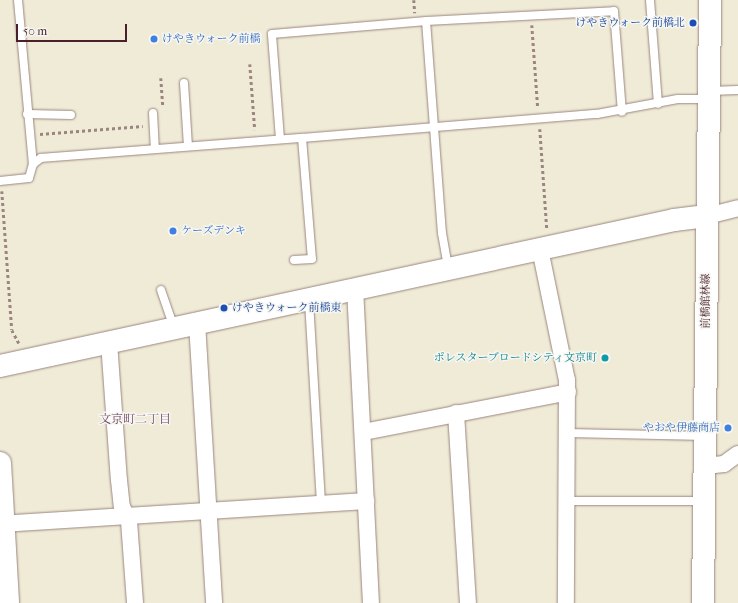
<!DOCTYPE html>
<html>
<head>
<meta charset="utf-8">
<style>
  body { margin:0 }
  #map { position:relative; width:738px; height:603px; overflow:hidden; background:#efebd6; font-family:"IM FELL French Canon","Noto Serif JP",serif }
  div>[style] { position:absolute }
  .path>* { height:2.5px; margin-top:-1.25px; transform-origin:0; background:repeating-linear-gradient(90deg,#9c8580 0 3px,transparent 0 6px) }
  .roads { filter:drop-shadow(0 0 1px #9c8580) drop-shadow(0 0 1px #9c8580) }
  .lane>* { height:8px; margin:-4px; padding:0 4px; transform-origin:4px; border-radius:4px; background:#fff }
  .street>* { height:16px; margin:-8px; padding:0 8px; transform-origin:8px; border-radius:8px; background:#fff }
  .secondary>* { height:22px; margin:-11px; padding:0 11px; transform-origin:11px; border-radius:11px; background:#fff }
  .primary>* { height:22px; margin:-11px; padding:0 11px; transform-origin:11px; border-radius:11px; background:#fff }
  .dots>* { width:11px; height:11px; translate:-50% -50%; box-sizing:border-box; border:2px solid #f6f6f2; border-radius:50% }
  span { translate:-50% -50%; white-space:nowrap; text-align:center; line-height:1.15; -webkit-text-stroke:3px #f6f6f2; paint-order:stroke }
  .transit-label { font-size:11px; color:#164399 }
  .right { translate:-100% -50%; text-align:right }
  .left { translate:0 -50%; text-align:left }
  .shop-label { font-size:11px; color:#366cbe }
  .street-label { font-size:11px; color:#4a1f2b }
  .culture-label { font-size:11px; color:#0d838f }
  .neighbourhood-label { font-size:12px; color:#754965 }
  .scale { position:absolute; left:16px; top:24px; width:111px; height:18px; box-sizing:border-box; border:2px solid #4a1f2b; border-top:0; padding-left:5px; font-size:12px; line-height:14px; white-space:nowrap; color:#4a1f2b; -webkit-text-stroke:3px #f6f6f2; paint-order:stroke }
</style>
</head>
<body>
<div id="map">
  <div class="path">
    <i style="left:414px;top:0;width:13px;rotate:86deg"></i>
    <i style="left:532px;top:25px;width:83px;rotate:85.9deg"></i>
    <i style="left:250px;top:64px;width:66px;rotate:85.7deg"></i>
    <i style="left:161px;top:78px;width:29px;rotate:86deg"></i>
    <i style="left:540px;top:129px;width:100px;rotate:86deg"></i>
    <i style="left:40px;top:134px;width:103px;rotate:-4.4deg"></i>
    <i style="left:2px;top:191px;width:139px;rotate:85.9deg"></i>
    <i style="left:12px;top:330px;width:15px;rotate:62deg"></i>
  </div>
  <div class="roads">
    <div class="lane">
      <i style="left:18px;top:0;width:165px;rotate:84.8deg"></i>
      <i style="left:650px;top:0;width:104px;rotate:85.6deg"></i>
      <i style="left:426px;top:21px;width:213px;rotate:85.7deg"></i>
      <i style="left:442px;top:233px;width:36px;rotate:80deg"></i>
      <i style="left:184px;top:83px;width:63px;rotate:86.4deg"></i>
      <i style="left:709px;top:91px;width:29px;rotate:-2deg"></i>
      <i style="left:153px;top:113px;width:35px;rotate:87deg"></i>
      <i style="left:27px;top:114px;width:44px;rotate:1.3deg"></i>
      <i style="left:302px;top:138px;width:296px;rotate:-4.7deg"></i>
      <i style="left:597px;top:114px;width:82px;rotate:-10.5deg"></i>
      <i style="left:678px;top:99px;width:30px"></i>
      <i style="left:280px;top:139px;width:105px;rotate:-94.4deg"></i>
      <i style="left:272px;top:34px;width:155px;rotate:-4.8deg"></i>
      <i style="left:426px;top:21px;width:188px;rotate:-3deg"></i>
      <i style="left:614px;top:11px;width:101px;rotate:85.5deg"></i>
      <i style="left:0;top:181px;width:29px;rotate:-6deg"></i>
      <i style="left:29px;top:178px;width:15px;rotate:-74deg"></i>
      <i style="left:33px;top:164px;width:10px;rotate:-37deg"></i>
      <i style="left:41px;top:158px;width:262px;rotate:-4.4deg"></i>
      <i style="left:302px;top:138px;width:121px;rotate:85.3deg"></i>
      <i style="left:312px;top:259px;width:18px;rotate:177deg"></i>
      <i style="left:161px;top:290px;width:39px;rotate:71deg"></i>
      <i style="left:309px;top:301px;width:202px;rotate:86.6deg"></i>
      <i style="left:568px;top:433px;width:137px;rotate:1.3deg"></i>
      <i style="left:567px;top:501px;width:137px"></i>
    </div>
    <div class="street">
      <i style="left:707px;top:216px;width:32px;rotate:-14deg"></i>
      <i style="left:540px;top:249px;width:134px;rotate:78.4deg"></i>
      <i style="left:567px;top:380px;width:223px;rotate:90.3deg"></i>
      <i style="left:355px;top:288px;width:315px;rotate:87.1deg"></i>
      <i style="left:197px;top:323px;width:281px;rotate:86.5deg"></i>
      <i style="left:109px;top:342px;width:138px;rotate:85.9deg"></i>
      <i style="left:119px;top:480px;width:27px;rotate:84deg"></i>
      <i style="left:122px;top:507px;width:16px;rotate:63deg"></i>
      <i style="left:129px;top:521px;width:82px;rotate:85.8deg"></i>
      <i style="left:456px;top:413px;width:190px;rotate:86.4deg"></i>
      <i style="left:363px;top:432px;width:209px;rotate:-11deg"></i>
      <i style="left:705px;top:466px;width:19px;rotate:-6deg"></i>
      <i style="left:724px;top:464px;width:17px;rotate:-36deg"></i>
      <i style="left:0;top:524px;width:367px;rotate:-3.6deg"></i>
    </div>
    <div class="secondary">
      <i style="left:0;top:366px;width:690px;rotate:-12.22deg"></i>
      <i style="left:674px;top:220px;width:33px;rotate:-7deg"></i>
      <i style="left:0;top:463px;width:140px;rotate:86.7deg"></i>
    </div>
    <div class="primary">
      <i style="left:703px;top:603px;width:603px;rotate:-89.33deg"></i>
    </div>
  </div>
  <div class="dots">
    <i style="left:693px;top:23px;background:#1a4fb4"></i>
    <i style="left:154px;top:39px;background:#3f7fe0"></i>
    <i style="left:173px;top:231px;background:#3f7fe0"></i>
    <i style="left:224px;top:308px;background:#1a4fb4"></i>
    <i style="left:605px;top:358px;background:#0f9aa8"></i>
    <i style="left:728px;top:428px;background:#3f7fe0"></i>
  </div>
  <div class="transit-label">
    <span class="right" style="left:685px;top:23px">けやきウォーク前橋北</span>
    <span class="left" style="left:232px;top:308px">けやきウォーク前橋東</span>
  </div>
  <div class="shop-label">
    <span class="left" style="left:162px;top:39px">けやきウォーク前橋</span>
    <span class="left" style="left:181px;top:231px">ケーズデンキ</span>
    <span class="right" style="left:720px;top:428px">やおや伊藤商店</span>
  </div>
  <div class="street-label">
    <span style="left:706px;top:301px;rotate:-90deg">前橋館林線</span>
  </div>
  <div class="culture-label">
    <span class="right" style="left:597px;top:358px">ポレスターブロードシティ文京町</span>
  </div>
  <div class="neighbourhood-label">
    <span style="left:135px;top:420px">文京町二丁目</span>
  </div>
  <div class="scale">50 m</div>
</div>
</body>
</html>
